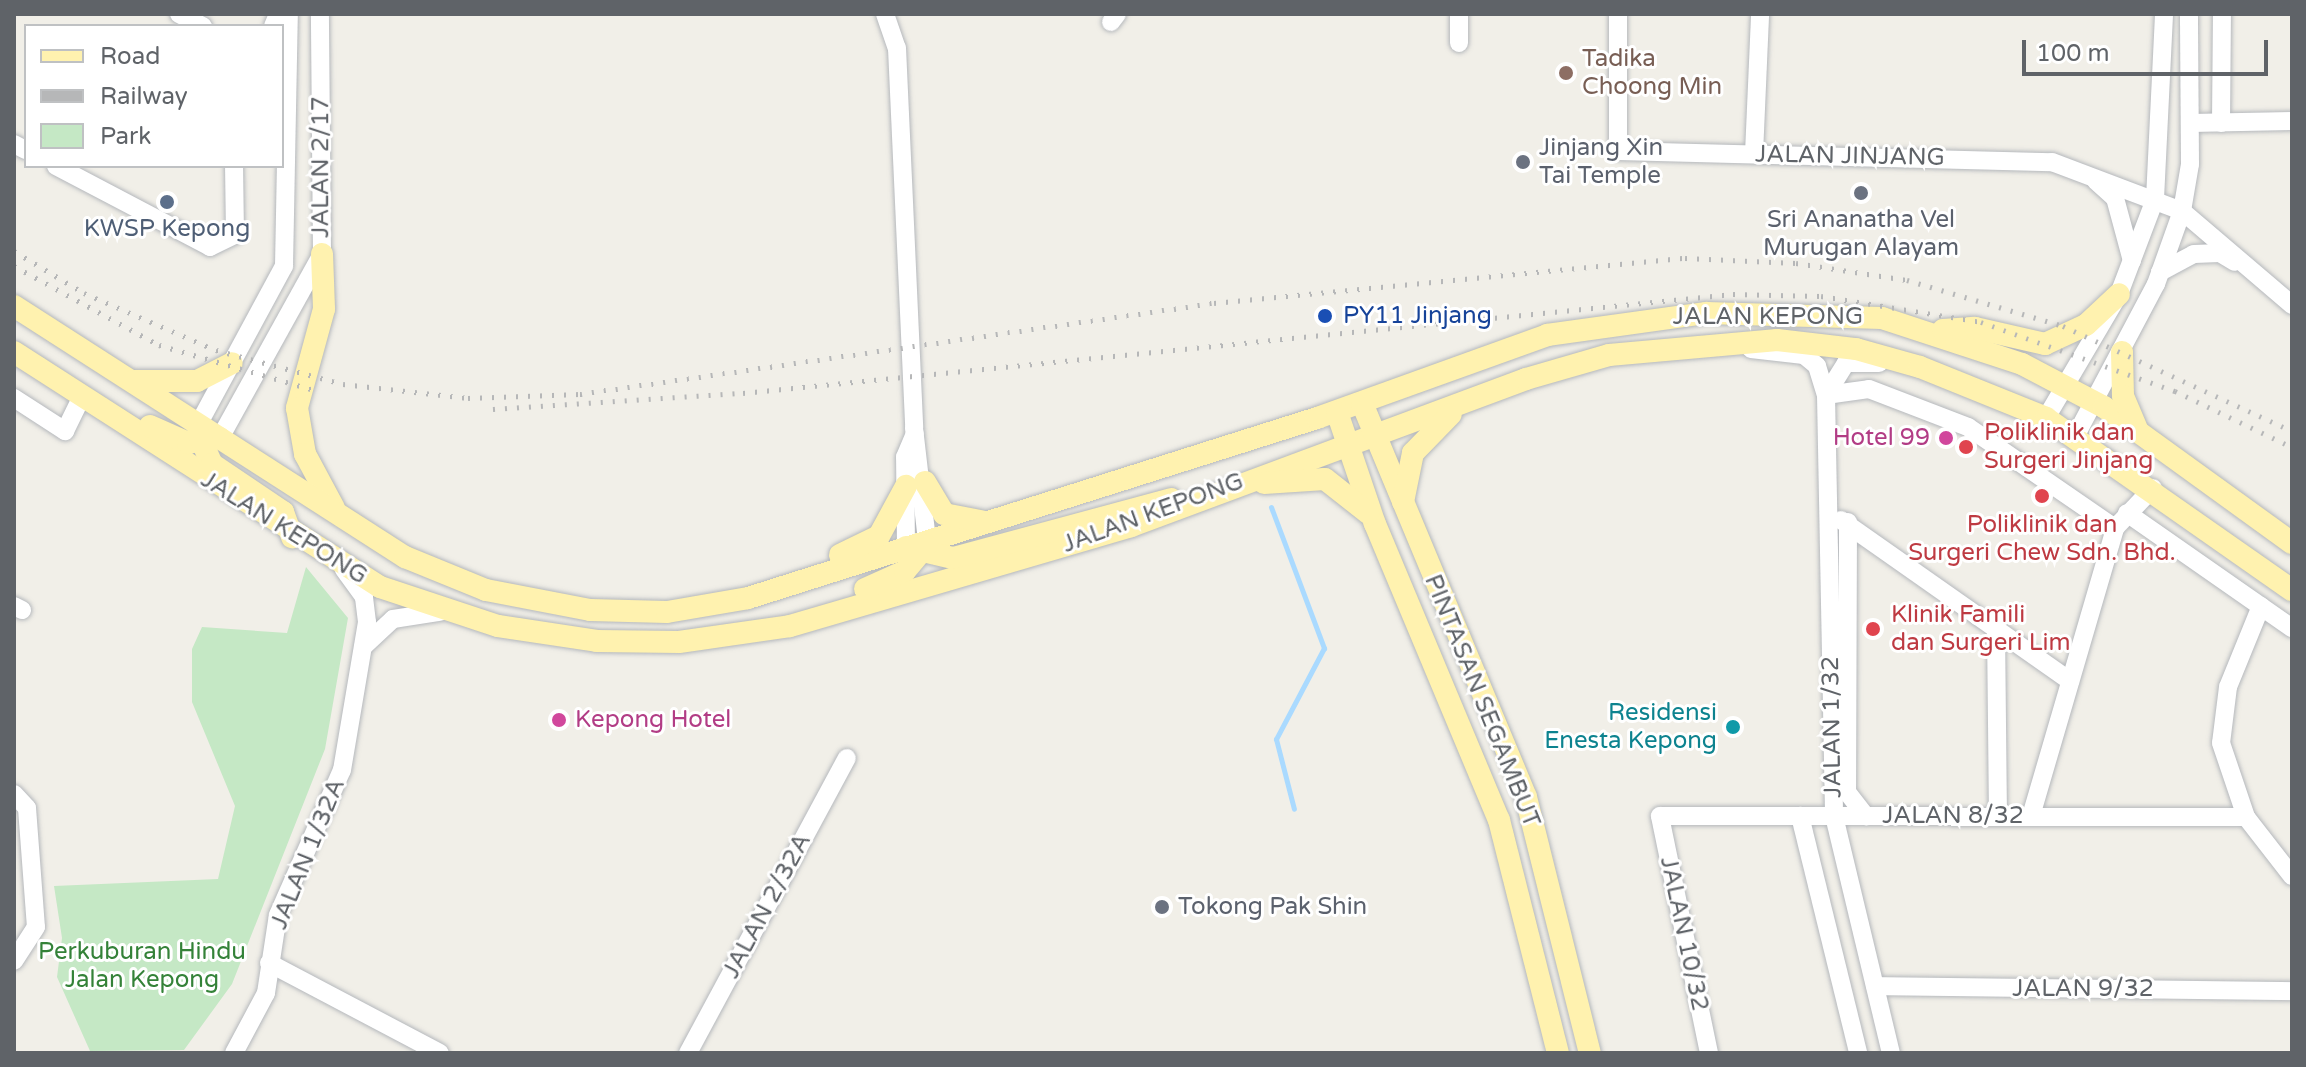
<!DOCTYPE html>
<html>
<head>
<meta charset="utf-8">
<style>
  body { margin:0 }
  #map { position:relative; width:2306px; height:1067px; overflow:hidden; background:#f1efe8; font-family:"Varela Round",sans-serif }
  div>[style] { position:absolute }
  .green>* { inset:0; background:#c5e8c5 }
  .stream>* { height:5px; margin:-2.5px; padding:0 2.5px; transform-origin:2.5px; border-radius:2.5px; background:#aadaff }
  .roads { filter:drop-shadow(0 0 2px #b5b8bc) drop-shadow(0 0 2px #b5b8bc) }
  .minor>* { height:18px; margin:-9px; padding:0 9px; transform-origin:9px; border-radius:9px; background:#fff }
  .major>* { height:22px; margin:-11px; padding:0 11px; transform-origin:11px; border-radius:11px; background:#fff2af }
  .rail>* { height:5px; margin-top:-2.5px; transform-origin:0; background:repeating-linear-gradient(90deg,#b6b7b8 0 2px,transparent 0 12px) }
  .dots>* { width:22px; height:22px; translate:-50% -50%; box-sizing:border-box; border:4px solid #fff; border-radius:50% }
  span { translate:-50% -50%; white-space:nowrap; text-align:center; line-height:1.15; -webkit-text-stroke:6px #fff; paint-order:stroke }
  .education-label { font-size:24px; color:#785e54 }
  .left { translate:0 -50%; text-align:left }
  .worship-label { font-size:24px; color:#5b616d }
  .street-label { font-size:24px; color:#5f6368 }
  .service-label { font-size:24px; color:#4e5e75 }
  .transit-label { font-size:24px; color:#164399 }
  .health-label { font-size:24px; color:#be3a42 }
  .hotel-label { font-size:24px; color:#b23c85 }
  .right { translate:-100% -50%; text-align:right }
  .culture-label { font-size:24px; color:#0d838f }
  .park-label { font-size:24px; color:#348238 }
  .frame { position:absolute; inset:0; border:16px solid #5f6368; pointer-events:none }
  .legend { position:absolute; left:24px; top:24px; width:260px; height:144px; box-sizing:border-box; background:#fff; border:2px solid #bfc1c3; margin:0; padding:10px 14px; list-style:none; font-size:24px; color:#5f6368 }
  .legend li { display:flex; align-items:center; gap:16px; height:40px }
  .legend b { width:40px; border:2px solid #bfc1c3 }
  .scale { position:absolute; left:2022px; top:40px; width:246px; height:36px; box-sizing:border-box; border:4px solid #5f6368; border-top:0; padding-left:10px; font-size:24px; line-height:28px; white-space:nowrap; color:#5f6368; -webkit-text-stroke:6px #fff; paint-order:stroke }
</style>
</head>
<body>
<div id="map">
  <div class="green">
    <i style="clip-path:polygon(306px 567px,348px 618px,325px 749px,232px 984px,184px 1050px,90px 1051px,57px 977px,62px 938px,54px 886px,218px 879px,235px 806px,192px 702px,192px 649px,202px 627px,287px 633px)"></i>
  </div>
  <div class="stream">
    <i style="left:1271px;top:507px;width:151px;rotate:69.4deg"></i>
    <i style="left:1324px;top:648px;width:103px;rotate:117.8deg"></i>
    <i style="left:1276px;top:739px;width:72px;rotate:75.6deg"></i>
  </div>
  <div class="roads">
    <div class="minor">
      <i style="left:179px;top:14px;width:27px;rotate:27deg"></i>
      <i style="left:885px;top:14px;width:36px;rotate:71deg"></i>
      <i style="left:897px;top:48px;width:380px;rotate:87.4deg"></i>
      <i style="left:914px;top:428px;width:114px;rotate:83.4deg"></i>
      <i style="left:1459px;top:14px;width:29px;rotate:90deg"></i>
      <i style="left:1618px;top:14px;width:137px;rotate:90deg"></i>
      <i style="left:1618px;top:151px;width:434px;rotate:1.5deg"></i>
      <i style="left:2052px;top:162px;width:139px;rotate:20.7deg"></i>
      <i style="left:2182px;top:211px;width:145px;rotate:40.5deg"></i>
      <i style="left:1111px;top:22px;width:10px;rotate:-53deg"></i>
      <i style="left:273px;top:26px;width:13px;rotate:-67deg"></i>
      <i style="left:2191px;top:123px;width:101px;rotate:-1.1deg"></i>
      <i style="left:2221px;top:123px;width:109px;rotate:-89.5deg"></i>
      <i style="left:14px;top:144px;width:13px;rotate:27deg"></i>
      <i style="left:1754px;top:154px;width:140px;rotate:-87.5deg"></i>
      <i style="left:56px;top:166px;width:174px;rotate:27.7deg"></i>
      <i style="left:210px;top:247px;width:28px;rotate:-26deg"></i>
      <i style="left:235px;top:235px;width:69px;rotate:-90.8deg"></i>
      <i style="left:2096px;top:181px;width:25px;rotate:42deg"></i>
      <i style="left:2115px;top:198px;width:65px;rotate:74.9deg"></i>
      <i style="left:2160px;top:272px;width:38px;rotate:-28deg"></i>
      <i style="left:2194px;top:254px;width:26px;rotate:-2deg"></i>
      <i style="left:2220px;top:253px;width:17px;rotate:31deg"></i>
      <i style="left:1751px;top:349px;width:53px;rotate:6.5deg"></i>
      <i style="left:1804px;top:355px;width:17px;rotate:40deg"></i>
      <i style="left:1817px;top:366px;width:30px;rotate:73deg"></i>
      <i style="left:1826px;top:395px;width:421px;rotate:88.9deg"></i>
      <i style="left:1834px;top:816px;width:244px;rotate:76.5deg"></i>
      <i style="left:1826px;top:395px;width:43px;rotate:-7.9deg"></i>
      <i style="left:1869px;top:389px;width:106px;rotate:21deg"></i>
      <i style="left:1968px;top:427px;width:178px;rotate:34.5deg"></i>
      <i style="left:1826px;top:395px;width:38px;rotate:-58deg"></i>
      <i style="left:1846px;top:363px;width:33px"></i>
      <i style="left:14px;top:398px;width:61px;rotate:32.9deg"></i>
      <i style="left:65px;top:431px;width:39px;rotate:-64deg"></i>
      <i style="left:2046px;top:418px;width:144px;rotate:-59.5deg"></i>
      <i style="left:2119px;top:294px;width:102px;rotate:-69.2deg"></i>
      <i style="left:2155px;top:199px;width:185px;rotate:-87.2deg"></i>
      <i style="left:198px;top:425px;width:181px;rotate:-61.6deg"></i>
      <i style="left:284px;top:266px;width:252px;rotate:-88.9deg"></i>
      <i style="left:2076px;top:435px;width:171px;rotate:-62.1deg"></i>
      <i style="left:2156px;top:284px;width:77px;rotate:-70.4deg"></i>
      <i style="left:2182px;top:211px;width:48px;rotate:-80.3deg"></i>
      <i style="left:2190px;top:164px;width:150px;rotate:-90.4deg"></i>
      <i style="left:220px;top:438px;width:210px;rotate:-61deg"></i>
      <i style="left:322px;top:254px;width:240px;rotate:-90.5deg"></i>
      <i style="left:2127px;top:513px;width:201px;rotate:34.9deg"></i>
      <i style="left:1841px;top:520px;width:280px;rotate:35.1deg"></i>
      <i style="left:1848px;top:522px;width:270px;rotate:90.2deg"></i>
      <i style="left:1847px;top:792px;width:31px;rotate:52deg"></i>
      <i style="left:906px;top:547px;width:90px;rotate:-90.6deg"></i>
      <i style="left:905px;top:457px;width:25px;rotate:-67deg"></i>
      <i style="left:14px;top:606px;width:9px;rotate:27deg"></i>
      <i style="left:2261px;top:606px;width:87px;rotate:112.2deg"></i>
      <i style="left:2228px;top:687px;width:56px;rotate:97.1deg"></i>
      <i style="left:2221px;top:743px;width:78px;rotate:71.3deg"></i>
      <i style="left:2246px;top:817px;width:75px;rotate:52.1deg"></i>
      <i style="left:1996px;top:628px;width:188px;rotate:89.4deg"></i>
      <i style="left:363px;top:647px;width:41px;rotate:-43deg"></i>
      <i style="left:393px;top:619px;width:47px;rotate:-8.7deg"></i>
      <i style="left:14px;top:794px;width:19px;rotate:47deg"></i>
      <i style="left:27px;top:808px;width:119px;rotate:85.7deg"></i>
      <i style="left:36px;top:927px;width:40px;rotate:122.9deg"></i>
      <i style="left:1800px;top:816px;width:244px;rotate:76.2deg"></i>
      <i style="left:2031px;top:816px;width:300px;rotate:-73.7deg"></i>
      <i style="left:2115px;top:528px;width:55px;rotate:-46.5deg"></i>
      <i style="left:269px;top:963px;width:193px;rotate:27.8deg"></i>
      <i style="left:1875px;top:986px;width:417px;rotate:0.7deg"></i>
      <i style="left:234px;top:1053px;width:68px;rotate:-61.9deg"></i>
      <i style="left:266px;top:993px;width:79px;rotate:-81.3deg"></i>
      <i style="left:278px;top:915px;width:158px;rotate:-66.2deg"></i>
      <i style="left:342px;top:770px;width:150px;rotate:-80.4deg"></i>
      <i style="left:367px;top:622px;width:25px;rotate:-97deg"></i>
      <i style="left:364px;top:597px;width:34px;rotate:-126deg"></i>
      <i style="left:688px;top:1053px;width:335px;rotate:-61.7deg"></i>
      <i style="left:1709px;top:1053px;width:242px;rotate:-101.7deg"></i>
      <i style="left:1660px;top:816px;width:586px;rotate:0.1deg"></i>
    </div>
    <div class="major">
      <i style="left:322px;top:254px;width:55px;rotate:87.9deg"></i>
      <i style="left:324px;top:309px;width:103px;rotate:105.3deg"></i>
      <i style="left:297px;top:408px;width:47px;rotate:80.1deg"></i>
      <i style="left:305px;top:454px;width:61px;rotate:61.8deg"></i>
      <i style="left:14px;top:306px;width:465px;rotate:32.7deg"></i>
      <i style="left:405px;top:557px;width:87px;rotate:22.2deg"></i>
      <i style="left:486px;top:590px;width:106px;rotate:10.9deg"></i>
      <i style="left:590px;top:610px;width:77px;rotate:1.5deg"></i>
      <i style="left:667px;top:612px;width:82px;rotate:-9.8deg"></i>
      <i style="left:748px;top:598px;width:597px;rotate:-17.55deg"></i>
      <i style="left:1317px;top:418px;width:245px;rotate:-19.8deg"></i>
      <i style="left:1547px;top:335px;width:161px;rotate:-7.9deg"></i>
      <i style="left:1706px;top:313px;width:176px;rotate:1.6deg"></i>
      <i style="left:1882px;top:318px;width:147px;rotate:18.2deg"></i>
      <i style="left:2022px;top:364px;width:93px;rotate:27.7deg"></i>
      <i style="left:2104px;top:407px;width:232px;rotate:35.9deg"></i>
      <i style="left:1943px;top:330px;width:32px;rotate:-4deg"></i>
      <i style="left:1975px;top:328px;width:72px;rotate:12.9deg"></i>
      <i style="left:2045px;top:344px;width:45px;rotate:-24.9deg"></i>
      <i style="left:2086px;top:325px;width:45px;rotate:-43.2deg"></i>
      <i style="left:14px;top:352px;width:435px;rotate:32.7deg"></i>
      <i style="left:380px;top:587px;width:124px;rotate:18.3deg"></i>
      <i style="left:498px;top:626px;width:100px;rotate:8.6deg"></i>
      <i style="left:597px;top:641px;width:82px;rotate:0.7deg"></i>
      <i style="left:679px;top:642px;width:112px;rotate:-8.2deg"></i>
      <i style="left:790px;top:626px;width:355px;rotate:-16.3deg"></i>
      <i style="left:1131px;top:526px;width:421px;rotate:-20.4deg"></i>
      <i style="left:1526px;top:379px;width:86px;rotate:-16.1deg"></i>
      <i style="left:1609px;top:355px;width:169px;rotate:-5.1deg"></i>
      <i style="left:1777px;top:340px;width:80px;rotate:6.5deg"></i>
      <i style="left:1856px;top:349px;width:66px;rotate:15.7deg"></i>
      <i style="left:1920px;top:367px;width:136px;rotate:22deg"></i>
      <i style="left:2046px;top:418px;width:300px;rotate:35deg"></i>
      <i style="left:2122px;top:352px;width:44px;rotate:88.7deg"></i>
      <i style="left:2123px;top:396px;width:38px;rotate:67deg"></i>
      <i style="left:133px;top:381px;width:64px"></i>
      <i style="left:197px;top:381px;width:39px;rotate:-27deg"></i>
      <i style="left:1362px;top:403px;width:427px;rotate:67.4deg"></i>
      <i style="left:1526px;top:797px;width:264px;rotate:76deg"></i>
      <i style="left:1337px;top:412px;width:118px;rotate:71.3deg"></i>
      <i style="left:1375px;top:524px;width:321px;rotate:67.3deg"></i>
      <i style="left:1499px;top:820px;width:240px;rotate:75.8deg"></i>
      <i style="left:150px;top:426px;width:42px;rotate:24.1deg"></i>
      <i style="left:188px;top:443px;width:32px;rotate:-9deg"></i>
      <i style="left:198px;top:433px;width:34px;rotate:66deg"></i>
      <i style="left:212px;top:464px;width:86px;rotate:34.1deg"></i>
      <i style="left:283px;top:512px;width:27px;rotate:70deg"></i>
      <i style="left:925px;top:482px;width:37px;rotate:59deg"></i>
      <i style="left:944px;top:514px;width:37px;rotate:11deg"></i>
      <i style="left:1264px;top:483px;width:61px;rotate:-3.8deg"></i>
      <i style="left:1325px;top:479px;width:55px;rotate:38.3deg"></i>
      <i style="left:1403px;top:502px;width:50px;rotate:-78.5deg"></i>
      <i style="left:1413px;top:453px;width:54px;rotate:-45.7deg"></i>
      <i style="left:906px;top:547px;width:48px;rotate:13.2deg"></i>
      <i style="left:953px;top:558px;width:226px;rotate:-15.1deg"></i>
      <i style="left:840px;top:555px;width:43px;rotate:-26deg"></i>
      <i style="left:879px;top:536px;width:57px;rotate:-61.6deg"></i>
      <i style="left:865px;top:589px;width:44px;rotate:-24.2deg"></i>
      <i style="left:905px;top:571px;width:33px;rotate:-50deg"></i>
    </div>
  </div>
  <div class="rail">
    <i style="left:14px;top:251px;width:82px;rotate:31deg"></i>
    <i style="left:84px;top:293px;width:144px;rotate:23.4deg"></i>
    <i style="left:216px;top:350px;width:131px;rotate:15deg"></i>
    <i style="left:343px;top:384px;width:126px;rotate:6.4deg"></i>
    <i style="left:468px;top:398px;width:112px;rotate:-2deg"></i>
    <i style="left:580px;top:394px;width:640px;rotate:-8.17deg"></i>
    <i style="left:1214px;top:303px;width:473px;rotate:-5.5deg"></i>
    <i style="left:1685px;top:258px;width:111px;rotate:2.6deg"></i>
    <i style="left:1796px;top:263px;width:112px;rotate:8.7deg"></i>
    <i style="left:1907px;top:280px;width:163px;rotate:16.4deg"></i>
    <i style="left:2063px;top:326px;width:252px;rotate:24.6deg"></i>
    <i style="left:14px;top:266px;width:165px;rotate:28.6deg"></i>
    <i style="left:159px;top:345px;width:161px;rotate:16.2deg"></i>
    <i style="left:493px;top:409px;width:251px;rotate:-3.7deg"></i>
    <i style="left:743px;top:393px;width:995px;rotate:-5.71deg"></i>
    <i style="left:1733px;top:294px;width:88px;rotate:1.3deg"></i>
    <i style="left:1821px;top:296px;width:162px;rotate:9.2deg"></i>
    <i style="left:1981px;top:322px;width:206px;rotate:19.6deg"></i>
    <i style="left:2175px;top:391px;width:130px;rotate:25.6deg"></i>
  </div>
  <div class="dots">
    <i style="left:1566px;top:73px;background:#8d6e63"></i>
    <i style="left:1523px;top:162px;background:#6b7280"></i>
    <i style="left:1861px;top:193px;background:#6b7280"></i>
    <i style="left:167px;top:202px;background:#5c6f8a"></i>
    <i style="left:1325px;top:316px;background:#1a4fb4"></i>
    <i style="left:1946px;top:438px;background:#d1479c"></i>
    <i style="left:1966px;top:447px;background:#e0444e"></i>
    <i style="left:2042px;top:496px;background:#e0444e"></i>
    <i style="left:1873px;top:629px;background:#e0444e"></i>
    <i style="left:559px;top:720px;background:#d1479c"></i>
    <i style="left:1733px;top:727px;background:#0f9aa8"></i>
    <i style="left:1162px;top:907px;background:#6b7280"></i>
  </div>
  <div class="education-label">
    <span class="left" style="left:1582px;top:73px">Tadika<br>Choong Min</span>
  </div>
  <div class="worship-label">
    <span class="left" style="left:1539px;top:162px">Jinjang Xin<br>Tai Temple</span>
    <span style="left:1861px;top:234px">Sri Ananatha Vel<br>Murugan Alayam</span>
    <span class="left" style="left:1178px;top:907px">Tokong Pak Shin</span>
  </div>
  <div class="street-label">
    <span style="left:1850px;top:156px;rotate:1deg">JALAN JINJANG</span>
    <span style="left:321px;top:167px;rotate:-90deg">JALAN 2/17</span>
    <span style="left:1768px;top:317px">JALAN KEPONG</span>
    <span style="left:1153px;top:513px;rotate:-20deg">JALAN KEPONG</span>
    <span style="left:284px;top:528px;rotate:32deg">JALAN KEPONG</span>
    <span style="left:1482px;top:701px;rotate:68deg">PINTASAN SEGAMBUT</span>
    <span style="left:1832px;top:727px;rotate:-91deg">JALAN 1/32</span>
    <span style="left:1953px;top:816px">JALAN 8/32</span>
    <span style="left:308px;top:854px;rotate:-68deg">JALAN 1/32A</span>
    <span style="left:767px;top:906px;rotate:-62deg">JALAN 2/32A</span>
    <span style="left:1684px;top:934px;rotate:78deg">JALAN 10/32</span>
    <span style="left:2083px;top:989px">JALAN 9/32</span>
  </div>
  <div class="service-label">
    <span style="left:167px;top:229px">KWSP Kepong</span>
  </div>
  <div class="transit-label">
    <span class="left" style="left:1343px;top:316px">PY11 Jinjang</span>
  </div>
  <div class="health-label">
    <span class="left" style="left:1984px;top:447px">Poliklinik dan<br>Surgeri Jinjang</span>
    <span style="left:2042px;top:539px">Poliklinik dan<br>Surgeri Chew Sdn. Bhd.</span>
    <span class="left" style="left:1891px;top:629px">Klinik Famili<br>dan Surgeri Lim</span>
  </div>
  <div class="hotel-label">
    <span class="right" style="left:1930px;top:438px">Hotel 99</span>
    <span class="left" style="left:575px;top:720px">Kepong Hotel</span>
  </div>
  <div class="culture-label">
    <span class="right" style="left:1717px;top:727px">Residensi<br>Enesta Kepong</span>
  </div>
  <div class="park-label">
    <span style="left:142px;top:966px">Perkuburan Hindu<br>Jalan Kepong</span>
  </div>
  <div class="frame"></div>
  <ul class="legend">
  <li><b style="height:10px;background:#fff2af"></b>Road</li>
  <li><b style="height:10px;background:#b6b7b8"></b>Railway</li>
  <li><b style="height:22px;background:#c5e8c5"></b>Park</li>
  </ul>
  <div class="scale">100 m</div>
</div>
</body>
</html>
